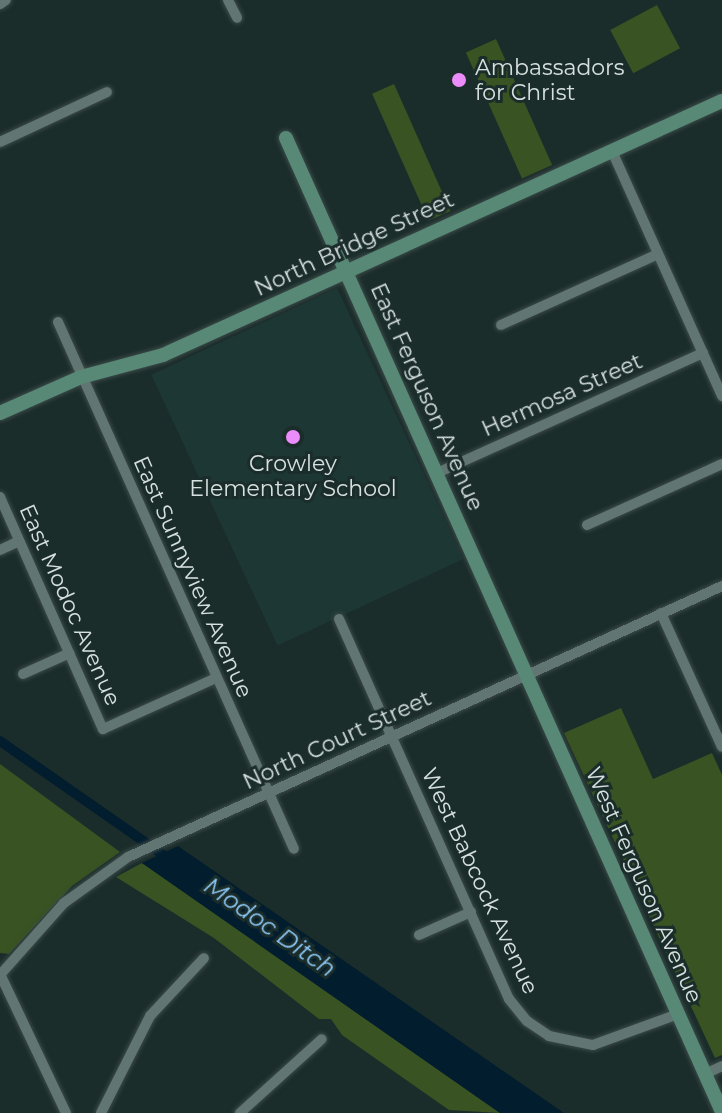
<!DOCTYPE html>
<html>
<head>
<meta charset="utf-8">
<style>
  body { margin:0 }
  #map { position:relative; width:722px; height:1113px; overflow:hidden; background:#1b2d2b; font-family:Montserrat,sans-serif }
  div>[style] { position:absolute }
  .built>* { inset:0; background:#1d3734; transform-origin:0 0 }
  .green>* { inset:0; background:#3a5322; transform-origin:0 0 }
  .water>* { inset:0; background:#021d2e }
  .canal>* { height:10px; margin:-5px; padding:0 5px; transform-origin:5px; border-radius:5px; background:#021d2e }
  .roads { filter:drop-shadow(0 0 2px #3b4a48) drop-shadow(0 0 2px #3b4a48) }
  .street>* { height:10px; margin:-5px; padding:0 5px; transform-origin:5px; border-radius:5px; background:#617572 }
  .secondary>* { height:14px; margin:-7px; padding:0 7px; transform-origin:7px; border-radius:7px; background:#578976 }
  .dots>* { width:22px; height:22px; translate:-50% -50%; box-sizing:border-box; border:4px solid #1b2d2b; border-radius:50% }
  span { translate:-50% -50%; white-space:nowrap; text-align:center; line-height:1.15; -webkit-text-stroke:6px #1b2d2b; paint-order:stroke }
  .poi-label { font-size:22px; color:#d6e1df }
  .left { translate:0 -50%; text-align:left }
  .street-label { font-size:22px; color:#d6e1df }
  .water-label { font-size:24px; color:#8cc8f4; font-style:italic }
</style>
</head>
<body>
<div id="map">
  <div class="built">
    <i style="left:337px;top:288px;width:299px;height:205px;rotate:65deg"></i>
  </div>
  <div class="green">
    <i style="left:657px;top:5px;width:49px;height:53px;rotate:62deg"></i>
    <i style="left:496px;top:39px;width:138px;height:33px;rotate:66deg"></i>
    <i style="left:394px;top:84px;width:139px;height:24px;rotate:66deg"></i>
    <i style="clip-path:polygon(621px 708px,653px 779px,712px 753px,722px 775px,722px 1055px,715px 1058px,564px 733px)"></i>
    <i style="clip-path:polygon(0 764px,120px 852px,72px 886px,9px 954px,0 953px)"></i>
    <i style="clip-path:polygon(142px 863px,500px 1113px,449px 1110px,342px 1035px,331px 1019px,319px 1019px,214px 938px,116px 877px)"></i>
  </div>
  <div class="water">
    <i style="clip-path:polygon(178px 846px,564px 1113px,500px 1113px,142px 863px)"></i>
  </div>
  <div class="canal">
    <i style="left:0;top:741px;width:210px;rotate:34.9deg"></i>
  </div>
  <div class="roads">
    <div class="street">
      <i style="left:228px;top:0;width:20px;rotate:63deg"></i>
      <i style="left:0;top:4px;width:7px;rotate:-34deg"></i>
      <i style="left:0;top:142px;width:118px;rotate:-25deg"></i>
      <i style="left:612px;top:151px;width:269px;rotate:65.8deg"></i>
      <i style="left:58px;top:322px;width:577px;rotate:65.88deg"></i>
      <i style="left:501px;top:325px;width:172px;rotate:-24.3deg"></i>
      <i style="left:437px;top:473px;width:292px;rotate:-24.3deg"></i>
      <i style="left:0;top:497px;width:254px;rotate:66.1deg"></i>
      <i style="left:103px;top:729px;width:124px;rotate:-24.3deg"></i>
      <i style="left:587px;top:525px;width:148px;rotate:-24.3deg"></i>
      <i style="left:0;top:550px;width:21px;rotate:-25deg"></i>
      <i style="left:661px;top:613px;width:147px;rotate:65.5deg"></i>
      <i style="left:339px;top:619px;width:416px;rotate:65.9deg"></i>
      <i style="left:509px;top:999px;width:28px;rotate:51deg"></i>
      <i style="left:527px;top:1021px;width:27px;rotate:34deg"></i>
      <i style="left:549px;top:1036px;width:45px;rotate:11.6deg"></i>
      <i style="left:593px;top:1045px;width:90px;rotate:-20deg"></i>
      <i style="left:23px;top:674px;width:51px;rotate:-24.1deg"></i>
      <i style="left:419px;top:935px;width:57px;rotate:-23.9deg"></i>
      <i style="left:0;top:974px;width:154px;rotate:64.6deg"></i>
      <i style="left:0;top:975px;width:96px;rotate:-48.4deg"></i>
      <i style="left:64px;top:903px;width:79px;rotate:-35.7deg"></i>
      <i style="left:128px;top:857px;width:653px;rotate:-24.52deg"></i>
      <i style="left:705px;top:1074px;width:19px;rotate:-25deg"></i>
      <i style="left:101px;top:1113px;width:109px;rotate:-63.2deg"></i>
      <i style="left:150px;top:1016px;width:79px;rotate:-47deg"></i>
      <i style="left:240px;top:1113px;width:110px;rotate:-42.1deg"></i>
    </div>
    <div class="secondary">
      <i style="left:286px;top:138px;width:1067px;rotate:65.88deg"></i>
      <i style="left:0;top:413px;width:89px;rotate:-24deg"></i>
      <i style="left:81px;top:377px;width:85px;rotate:-15deg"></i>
      <i style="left:163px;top:355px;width:614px;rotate:-24.44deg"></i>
    </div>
  </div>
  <div class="dots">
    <i style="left:459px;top:80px;background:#ec8cfa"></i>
    <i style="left:293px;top:437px;background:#ec8cfa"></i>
  </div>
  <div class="poi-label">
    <span class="left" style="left:475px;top:80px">Ambassadors<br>for Christ</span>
    <span style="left:293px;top:476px">Crowley<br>Elementary School</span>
  </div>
  <div class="street-label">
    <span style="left:354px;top:244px;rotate:-25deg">North Bridge Street</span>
    <span style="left:562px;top:395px;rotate:-24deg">Hermosa Street</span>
    <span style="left:427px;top:397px;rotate:66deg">East Ferguson Avenue</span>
    <span style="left:193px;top:577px;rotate:66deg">East Sunnyview Avenue</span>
    <span style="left:70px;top:605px;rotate:66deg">East Modoc Avenue</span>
    <span style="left:337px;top:740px;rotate:-25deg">North Court Street</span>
    <span style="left:480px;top:881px;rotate:65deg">West Babcock Avenue</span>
    <span style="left:644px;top:885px;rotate:66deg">West Ferguson Avenue</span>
  </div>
  <div class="water-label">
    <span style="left:270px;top:927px;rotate:35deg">Modoc Ditch</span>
  </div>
</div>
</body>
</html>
